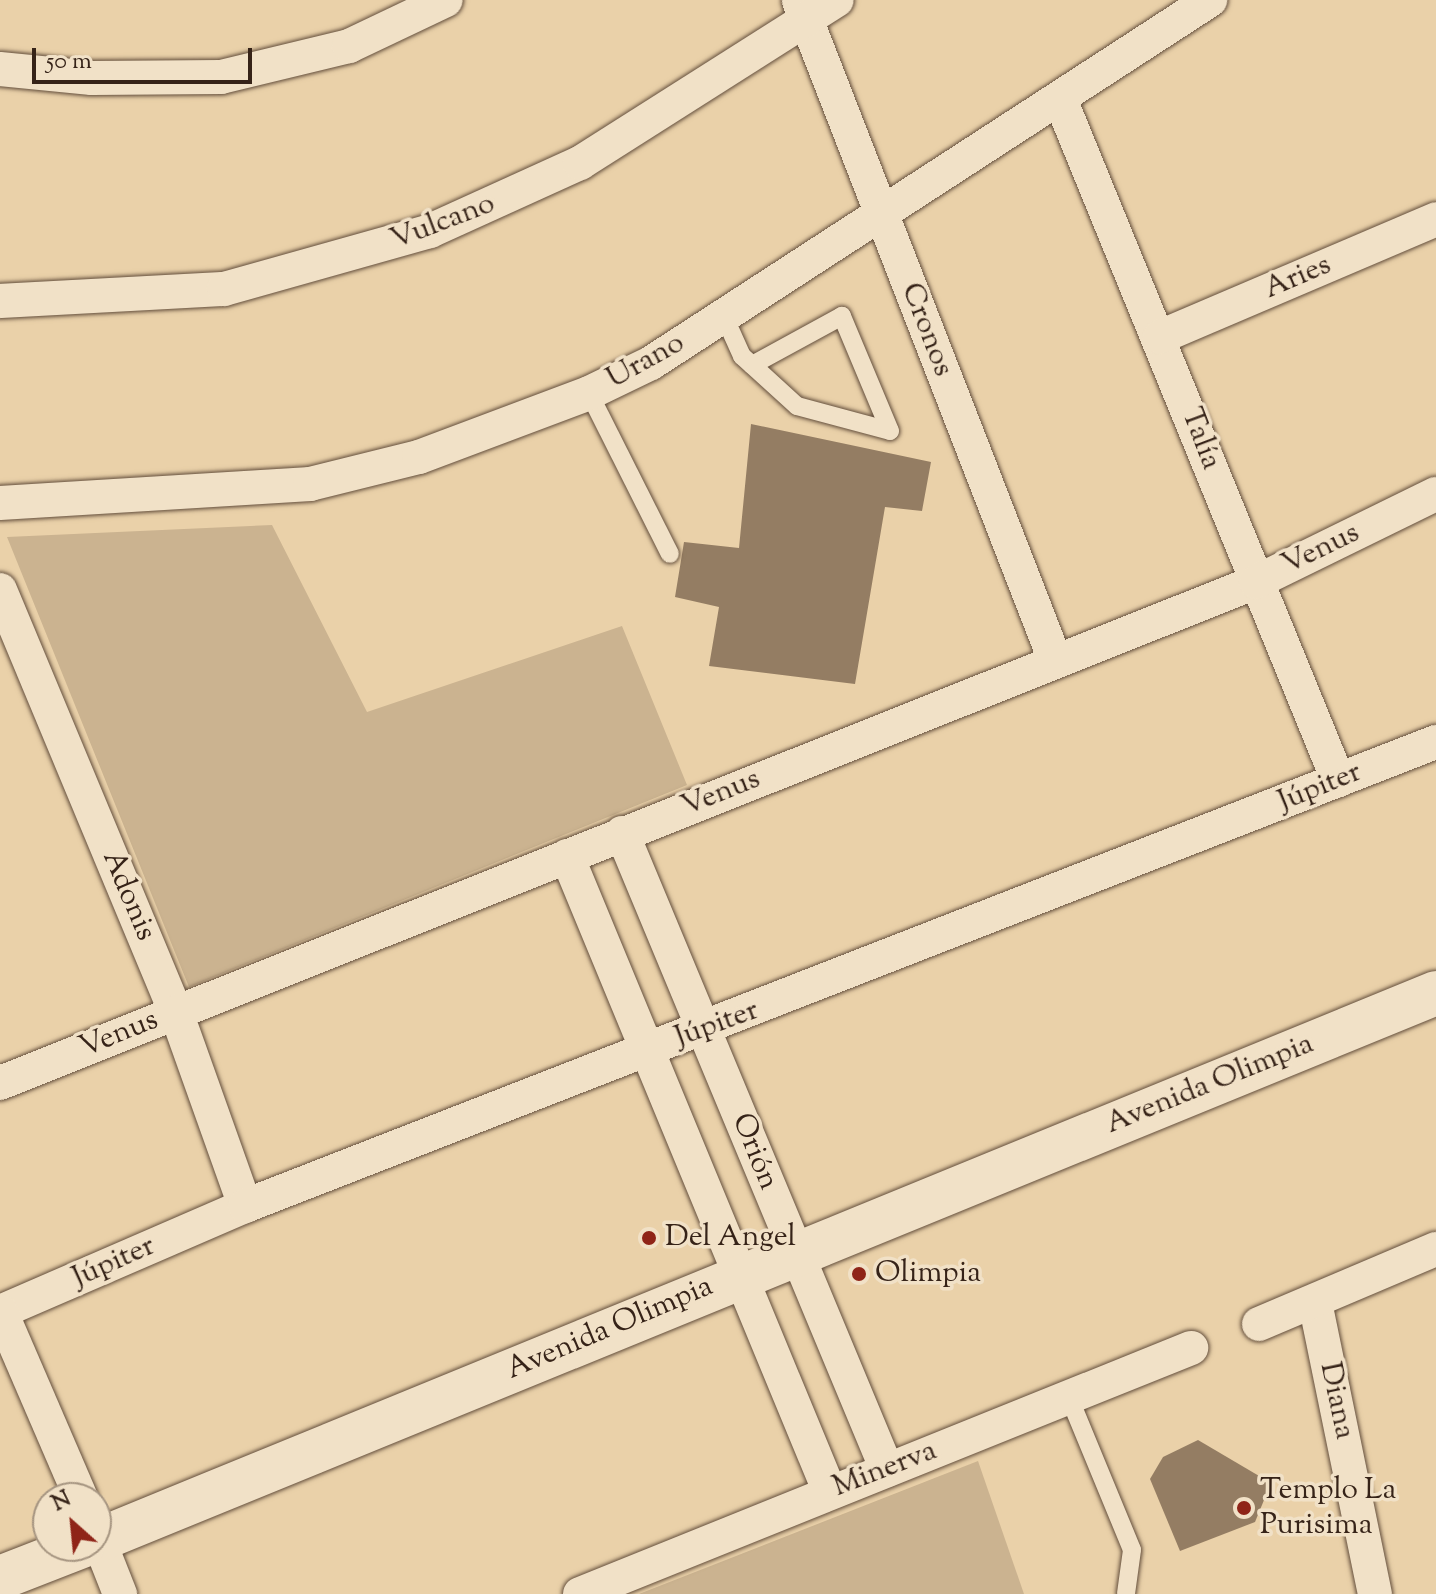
<!DOCTYPE html>
<html>
<head>
<meta charset="utf-8">
<style>
  body { margin:0 }
  #map { position:relative; width:1436px; height:1594px; overflow:hidden; background:#ead1a9; font-family:"Sorts Mill Goudy",serif }
  div>[style] { position:absolute }
  .green>* { inset:0; background:#cbb390 }
  .building>* { inset:0; background:#947d63 }
  .roads { filter:drop-shadow(0 0 2px #634e3c) drop-shadow(0 0 2px #634e3c) }
  .service>* { height:18px; margin:-9px; padding:0 9px; transform-origin:9px; border-radius:9px; background:#f1e1c7 }
  .minor>* { height:34px; margin:-17px; padding:0 17px; transform-origin:17px; border-radius:17px; background:#f1e1c7 }
  .tertiary>* { height:44px; margin:-22px; padding:0 22px; transform-origin:22px; border-radius:22px; background:#f1e1c7 }
  .dots>* { width:22px; height:22px; translate:-50% -50%; box-sizing:border-box; border:4px solid #f1e1c7; border-radius:50% }
  span { translate:-50% -50%; white-space:nowrap; text-align:center; line-height:1.15; -webkit-text-stroke:7px #f1e1c7; paint-order:stroke }
  .street-label { font-size:30px; color:#362318 }
  .poi-label { font-size:30px; color:#362318 }
  .left { translate:0 -50%; text-align:left }
  .north { position:absolute; left:32px; top:1482px; width:80px; height:80px; box-sizing:border-box; background:#f1e1c7; border:2px solid #a69581; border-radius:50%; rotate:333deg; font-size:22px; font-weight:700; line-height:32px; text-align:center; color:#362318 }
  .north::after { content:''; display:block; margin:auto; width:28px; height:36px; background:#8f2418; clip-path:polygon(50% 0,100% 100%,50% 72%,0 100%) }
  .scale { position:absolute; left:32px; top:48px; width:220px; height:36px; box-sizing:border-box; border:4px solid #362318; border-top:0; padding-left:10px; font-size:24px; line-height:28px; white-space:nowrap; color:#362318; -webkit-text-stroke:6px #f1e1c7; paint-order:stroke }
</style>
</head>
<body>
<div id="map">
  <div class="green">
    <i style="clip-path:polygon(272px 525px,367px 712px,622px 626px,687px 785px,189px 987px,7px 537px)"></i>
    <i style="clip-path:polygon(978px 1461px,1024px 1594px,639px 1594px)"></i>
  </div>
  <div class="building">
    <i style="clip-path:polygon(751px 424px,931px 462px,922px 511px,885px 507px,855px 684px,709px 666px,719px 607px,675px 597px,684px 542px,739px 548px)"></i>
    <i style="clip-path:polygon(1198px 1440px,1271px 1483px,1255px 1522px,1180px 1551px,1150px 1479px,1163px 1457px)"></i>
  </div>
  <div class="roads">
    <div class="service">
      <i style="left:724px;top:316px;width:44px;rotate:65.8deg"></i>
      <i style="left:742px;top:356px;width:13px;rotate:42deg"></i>
      <i style="left:752px;top:365px;width:61px;rotate:42.3deg"></i>
      <i style="left:797px;top:406px;width:96px;rotate:15deg"></i>
      <i style="left:890px;top:431px;width:125px;rotate:-112.7deg"></i>
      <i style="left:842px;top:316px;width:102px;rotate:151.4deg"></i>
      <i style="left:589px;top:393px;width:180px;rotate:63.3deg"></i>
      <i style="left:1069px;top:1397px;width:165px;rotate:67.6deg"></i>
      <i style="left:1132px;top:1550px;width:44px;rotate:97.8deg"></i>
    </div>
    <div class="minor">
      <i style="left:799px;top:1px;width:707px;rotate:68.77deg"></i>
      <i style="left:0;top:69px;width:92px;rotate:5.6deg"></i>
      <i style="left:92px;top:78px;width:129px;rotate:-0.4deg"></i>
      <i style="left:221px;top:77px;width:132px;rotate:-13.6deg"></i>
      <i style="left:349px;top:46px;width:107px;rotate:-25.4deg"></i>
      <i style="left:1060px;top:99px;width:736px;rotate:67.79deg"></i>
      <i style="left:0;top:301px;width:224px;rotate:-3.1deg"></i>
      <i style="left:224px;top:289px;width:214px;rotate:-15.7deg"></i>
      <i style="left:430px;top:231px;width:165px;rotate:-24.4deg"></i>
      <i style="left:580px;top:163px;width:304px;rotate:-32.4deg"></i>
      <i style="left:1160px;top:337px;width:300px;rotate:-23.1deg"></i>
      <i style="left:0;top:503px;width:311px;rotate:-3.5deg"></i>
      <i style="left:310px;top:484px;width:112px;rotate:-13.9deg"></i>
      <i style="left:419px;top:457px;width:182px;rotate:-20.6deg"></i>
      <i style="left:589px;top:393px;width:69px;rotate:-25.8deg"></i>
      <i style="left:651px;top:363px;width:667px;rotate:-33deg"></i>
      <i style="left:0;top:590px;width:457px;rotate:67.4deg"></i>
      <i style="left:176px;top:1012px;width:206px;rotate:70.4deg"></i>
      <i style="left:622px;top:833px;width:690px;rotate:67.41deg"></i>
      <i style="left:567px;top:856px;width:686px;rotate:67.55deg"></i>
      <i style="left:0;top:1083px;width:1352px;rotate:-21.75deg"></i>
      <i style="left:1256px;top:582px;width:200px;rotate:-26.1deg"></i>
      <i style="left:1315px;top:1302px;width:298px;rotate:78.4deg"></i>
      <i style="left:0;top:1312px;width:267px;rotate:-23.4deg"></i>
      <i style="left:245px;top:1206px;width:1278px;rotate:-21.29deg"></i>
      <i style="left:1px;top:1312px;width:202px;rotate:66.7deg"></i>
      <i style="left:1259px;top:1324px;width:192px;rotate:-23deg"></i>
      <i style="left:96px;top:1533px;width:66px;rotate:68.5deg"></i>
      <i style="left:580px;top:1594px;width:659px;rotate:-21.93deg"></i>
    </div>
    <div class="tertiary">
      <i style="left:96px;top:1541px;width:1448px;rotate:-22.24deg"></i>
      <i style="left:0;top:1578px;width:88px;rotate:-21.3deg"></i>
    </div>
  </div>
  <div class="dots">
    <i style="left:649px;top:1238px;background:#8f2418"></i>
    <i style="left:859px;top:1274px;background:#8f2418"></i>
    <i style="left:1244px;top:1508px;background:#8f2418"></i>
  </div>
  <div class="street-label">
    <span style="left:443px;top:223px;rotate:-21deg">Vulcano</span>
    <span style="left:1298px;top:278px;rotate:-23deg">Aries</span>
    <span style="left:926px;top:330px;rotate:69deg">Cronos</span>
    <span style="left:646px;top:362px;rotate:-29deg">Urano</span>
    <span style="left:1200px;top:439px;rotate:69deg">Talía</span>
    <span style="left:1321px;top:550px;rotate:-26deg">Venus</span>
    <span style="left:1320px;top:788px;rotate:-22deg">Júpiter</span>
    <span style="left:721px;top:794px;rotate:-22deg">Venus</span>
    <span style="left:128px;top:896px;rotate:67deg">Adonis</span>
    <span style="left:717px;top:1025px;rotate:-20deg">Júpiter</span>
    <span style="left:119px;top:1035px;rotate:-22deg">Venus</span>
    <span style="left:1210px;top:1085px;rotate:-22deg">Avenida Olimpia</span>
    <span style="left:754px;top:1152px;rotate:68deg">Orión</span>
    <span style="left:114px;top:1263px;rotate:-24deg">Júpiter</span>
    <span style="left:610px;top:1329px;rotate:-23deg">Avenida Olimpia</span>
    <span style="left:1336px;top:1401px;rotate:78deg">Diana</span>
    <span style="left:885px;top:1470px;rotate:-21deg">Minerva</span>
  </div>
  <div class="poi-label">
    <span class="left" style="left:665px;top:1238px">Del Angel</span>
    <span class="left" style="left:875px;top:1274px">Olimpia</span>
    <span class="left" style="left:1260px;top:1508px">Templo La<br>Purisima</span>
  </div>
  <div class="north">N</div>
  <div class="scale">50 m</div>
</div>
</body>
</html>
